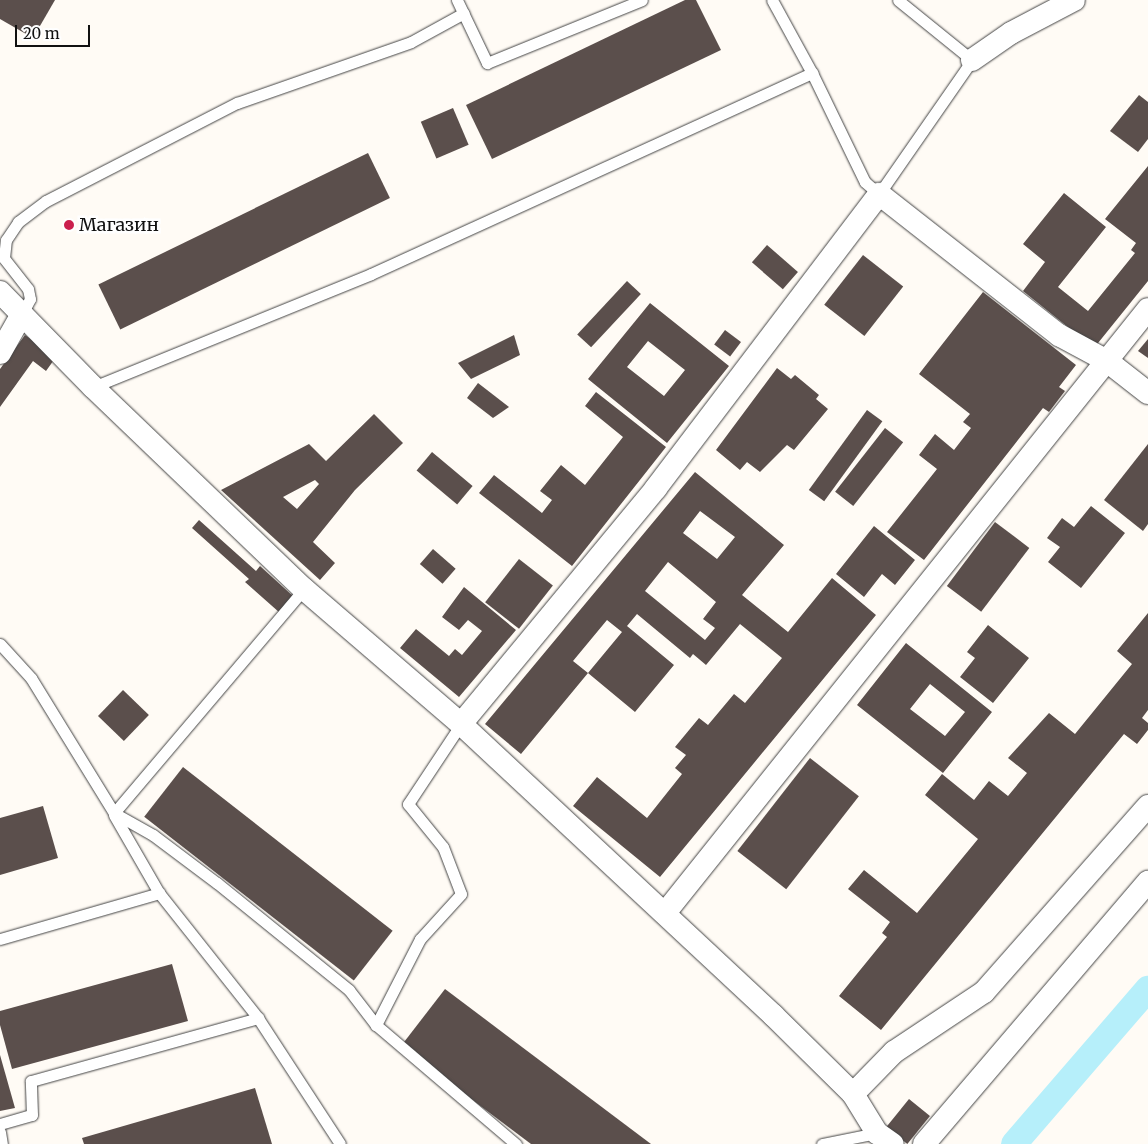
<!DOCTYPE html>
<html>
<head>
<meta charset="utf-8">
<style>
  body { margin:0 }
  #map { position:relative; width:1148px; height:1144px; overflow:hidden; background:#fffbf5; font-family:Merriweather,serif }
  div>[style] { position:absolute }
  .canal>* { height:26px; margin:-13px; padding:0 13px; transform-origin:13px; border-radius:13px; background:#b6effa }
  .building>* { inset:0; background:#5b4f4c; transform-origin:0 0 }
  .roads { filter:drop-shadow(0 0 1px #444) drop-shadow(0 0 1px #444) }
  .service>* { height:11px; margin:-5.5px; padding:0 5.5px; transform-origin:5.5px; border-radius:5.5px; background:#fff }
  .minor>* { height:22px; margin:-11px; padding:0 11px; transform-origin:11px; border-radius:11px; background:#fff }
  .dots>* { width:14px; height:14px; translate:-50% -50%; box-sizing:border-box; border:2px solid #fff; border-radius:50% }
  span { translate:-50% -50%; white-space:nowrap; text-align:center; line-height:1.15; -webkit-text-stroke:5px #fff; paint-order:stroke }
  .poi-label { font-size:18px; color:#111 }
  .left { translate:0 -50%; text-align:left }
  .scale { position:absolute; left:15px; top:25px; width:75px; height:22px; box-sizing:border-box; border:2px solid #111; border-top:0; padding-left:6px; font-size:15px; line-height:18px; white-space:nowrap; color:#111; -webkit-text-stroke:4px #fff; paint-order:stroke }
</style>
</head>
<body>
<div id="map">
  <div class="canal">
    <i style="left:1014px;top:1144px;width:205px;rotate:-49.2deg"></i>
  </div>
  <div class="building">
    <i style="clip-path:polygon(0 0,55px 0,33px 38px,0 19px)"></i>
    <i style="clip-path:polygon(685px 0,696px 0,721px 50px,492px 159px,466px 105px)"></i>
    <i style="clip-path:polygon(1139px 95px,1148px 102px,1148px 139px,1138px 152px,1110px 131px)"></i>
    <i style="left:453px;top:108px;width:40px;height:35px;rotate:67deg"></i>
    <i style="left:368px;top:153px;width:50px;height:300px;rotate:64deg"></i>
    <i style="clip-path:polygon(1148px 166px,1148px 281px,1094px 348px,1023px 291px,1045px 262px,1023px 244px,1064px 193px,1106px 227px,1058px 287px,1088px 311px,1135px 253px,1131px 250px,1136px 243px,1105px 219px)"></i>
    <i style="left:767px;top:245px;width:41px;height:23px;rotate:41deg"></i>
    <i style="left:863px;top:255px;width:51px;height:63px;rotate:38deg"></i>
    <i style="left:627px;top:281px;width:19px;height:73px;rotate:43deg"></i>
    <i style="clip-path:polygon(983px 292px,1076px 365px,1059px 387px,1065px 391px,1049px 412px,1043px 408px,924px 560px,887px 532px,937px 469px,919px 455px,935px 434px,954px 450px,971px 428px,963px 422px,970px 414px,919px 374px)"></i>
    <i style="clip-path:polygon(evenodd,650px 303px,729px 366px,667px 443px,588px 379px,650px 303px,648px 341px,685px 370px,664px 396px,627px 367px,648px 341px)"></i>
    <i style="left:725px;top:330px;width:20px;height:18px;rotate:37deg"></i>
    <i style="clip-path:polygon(25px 335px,56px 357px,46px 371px,33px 361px,0 407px,0 369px)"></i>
    <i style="clip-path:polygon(514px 335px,520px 355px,471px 379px,458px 363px)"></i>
    <i style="clip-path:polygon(1148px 339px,1148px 358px,1138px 351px)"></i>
    <i style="clip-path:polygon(777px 368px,791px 379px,795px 375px,819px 395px,816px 399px,828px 409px,794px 450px,787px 445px,760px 472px,747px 462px,740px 470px,716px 450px)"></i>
    <i style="clip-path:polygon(478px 383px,509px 407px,493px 418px,467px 398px)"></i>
    <i style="clip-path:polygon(596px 392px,666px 447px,572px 566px,479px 493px,494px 475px,542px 513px,552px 500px,540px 491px,561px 465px,585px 485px,623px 437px,585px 406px)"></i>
    <i style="left:867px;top:410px;width:19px;height:99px;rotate:36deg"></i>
    <i style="clip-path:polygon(evenodd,374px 414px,403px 443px,355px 490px,313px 542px,335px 563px,320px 580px,221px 490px,309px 444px,326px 461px,374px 414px,315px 480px,319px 484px,297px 509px,283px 497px,315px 480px)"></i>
    <i style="left:885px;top:428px;width:23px;height:81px;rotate:38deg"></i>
    <i style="clip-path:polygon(1148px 444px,1148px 524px,1143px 531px,1104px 500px)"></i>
    <i style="left:432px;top:452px;width:53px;height:24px;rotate:40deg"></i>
    <i style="clip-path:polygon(evenodd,695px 472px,784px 545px,742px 595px,788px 632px,832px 578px,876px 615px,660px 877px,573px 806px,597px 777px,647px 818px,682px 774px,675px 768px,686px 755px,675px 747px,699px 718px,708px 725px,734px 694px,745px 703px,782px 658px,740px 624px,706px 665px,693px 654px,690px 658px,637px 614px,627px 626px,674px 665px,635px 712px,588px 673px,622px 632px,607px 620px,573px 661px,588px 673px,521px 754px,485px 724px,695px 472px,700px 511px,735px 537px,717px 559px,683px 533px,700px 511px,695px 472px,668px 562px,716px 602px,703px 619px,715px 628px,705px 640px,645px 591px,668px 562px)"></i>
    <i style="clip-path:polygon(1091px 506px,1125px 533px,1081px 588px,1048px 562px,1060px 547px,1047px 538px,1062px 518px,1074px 527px)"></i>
    <i style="clip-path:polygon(199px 520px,256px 571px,260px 566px,294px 597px,280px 613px,245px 582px,249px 579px,192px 528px)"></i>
    <i style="left:995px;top:522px;width:43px;height:80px;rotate:37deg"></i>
    <i style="clip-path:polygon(874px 526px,915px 560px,895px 585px,882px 574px,864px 597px,836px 574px)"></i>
    <i style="left:433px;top:549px;width:30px;height:20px;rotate:41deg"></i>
    <i style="left:519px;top:559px;width:43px;height:55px;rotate:38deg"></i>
    <i style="clip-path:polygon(464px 587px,516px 630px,459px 697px,400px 648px,416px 629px,449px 656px,455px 649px,462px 655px,482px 631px,468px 620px,459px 630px,442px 617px)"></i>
    <i style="clip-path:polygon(1148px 613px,1148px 710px,1142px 718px,1148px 723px,1148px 730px,1137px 744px,1124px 734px,881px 1030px,839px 996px,887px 937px,882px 933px,890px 922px,848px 889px,864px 870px,917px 913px,978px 839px,925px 795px,942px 774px,974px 800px,989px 781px,1008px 796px,1027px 773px,1008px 758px,1049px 713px,1075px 734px,1132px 664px,1117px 651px)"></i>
    <i style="clip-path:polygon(988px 625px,1029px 658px,993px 703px,960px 677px,975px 658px,967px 652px)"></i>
    <i style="clip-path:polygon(evenodd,906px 643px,992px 712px,943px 773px,857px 705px,906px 643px,930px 684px,965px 712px,945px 736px,910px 709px,930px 684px)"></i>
    <i style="left:123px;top:690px;width:36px;height:36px;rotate:44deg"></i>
    <i style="left:810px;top:758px;width:62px;height:118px;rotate:38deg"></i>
    <i style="left:183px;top:767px;width:266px;height:63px;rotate:38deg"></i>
    <i style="clip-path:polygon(43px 806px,58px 858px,0 875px,0 818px)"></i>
    <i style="clip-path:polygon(172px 964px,188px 1021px,12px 1069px,0 1025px,0 1011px)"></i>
    <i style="clip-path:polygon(445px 989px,651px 1144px,531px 1144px,401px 1046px)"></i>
    <i style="clip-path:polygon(0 1055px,15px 1108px,0 1111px)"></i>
    <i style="clip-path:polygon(255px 1088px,272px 1144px,84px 1144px,82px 1138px)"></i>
    <i style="left:909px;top:1099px;width:27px;height:36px;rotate:39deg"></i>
  </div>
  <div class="roads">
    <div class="service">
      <i style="left:457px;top:0;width:70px;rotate:64.5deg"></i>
      <i style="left:487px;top:63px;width:167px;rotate:-22.1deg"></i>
      <i style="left:812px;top:73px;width:121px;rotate:64.1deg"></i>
      <i style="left:865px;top:182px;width:18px;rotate:41deg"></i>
      <i style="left:879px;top:194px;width:163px;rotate:-55.2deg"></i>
      <i style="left:972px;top:60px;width:95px;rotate:-141deg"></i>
      <i style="left:22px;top:314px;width:17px;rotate:-62deg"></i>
      <i style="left:30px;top:299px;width:10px;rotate:-101deg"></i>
      <i style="left:28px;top:289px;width:39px;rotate:-128deg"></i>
      <i style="left:4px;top:258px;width:18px;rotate:-84deg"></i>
      <i style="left:6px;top:240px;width:22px;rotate:-56deg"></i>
      <i style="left:18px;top:222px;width:35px;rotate:-37deg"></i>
      <i style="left:46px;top:201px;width:215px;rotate:-27.2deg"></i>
      <i style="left:237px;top:103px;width:184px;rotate:-19.3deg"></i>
      <i style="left:411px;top:42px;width:60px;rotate:-28.7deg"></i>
      <i style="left:93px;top:387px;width:300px;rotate:-22.1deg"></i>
      <i style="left:371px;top:274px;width:485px;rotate:-24.5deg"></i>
      <i style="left:812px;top:73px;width:83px;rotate:-118.7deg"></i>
      <i style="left:0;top:644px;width:46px;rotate:47.6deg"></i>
      <i style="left:31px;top:678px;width:158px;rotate:58.4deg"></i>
      <i style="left:114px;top:813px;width:294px;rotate:-49.7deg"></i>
      <i style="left:461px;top:724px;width:96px;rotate:123.5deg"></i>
      <i style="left:408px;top:804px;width:55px;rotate:50.9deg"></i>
      <i style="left:443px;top:847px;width:50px;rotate:69deg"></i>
      <i style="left:461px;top:894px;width:61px;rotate:132.3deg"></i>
      <i style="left:420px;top:939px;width:97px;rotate:117.1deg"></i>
      <i style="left:376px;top:1025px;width:184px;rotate:40.4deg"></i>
      <i style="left:114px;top:813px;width:45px;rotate:29.4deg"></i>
      <i style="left:153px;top:835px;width:80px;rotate:36.9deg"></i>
      <i style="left:217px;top:883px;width:170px;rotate:39deg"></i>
      <i style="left:349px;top:990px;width:44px;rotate:52.4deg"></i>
      <i style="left:114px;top:815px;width:90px;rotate:60deg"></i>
      <i style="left:0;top:939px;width:166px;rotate:-16.1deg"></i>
      <i style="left:159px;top:893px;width:159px;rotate:51.6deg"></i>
      <i style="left:0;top:1124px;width:33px;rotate:-16deg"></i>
      <i style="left:32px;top:1115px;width:34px;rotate:-92deg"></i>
      <i style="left:31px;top:1081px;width:236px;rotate:-15.5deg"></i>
      <i style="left:258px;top:1018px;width:150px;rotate:56.9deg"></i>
      <i style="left:0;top:1132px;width:12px;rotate:81deg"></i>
      <i style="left:822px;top:1144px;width:56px;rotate:-11.3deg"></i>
    </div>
    <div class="minor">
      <i style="left:972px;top:60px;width:47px;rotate:-34.7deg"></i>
      <i style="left:1011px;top:33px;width:71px;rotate:-27.6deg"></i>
      <i style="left:0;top:292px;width:133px;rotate:45.6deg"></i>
      <i style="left:93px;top:387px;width:292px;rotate:43.8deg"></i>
      <i style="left:304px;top:589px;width:207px;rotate:40.7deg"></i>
      <i style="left:461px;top:724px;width:427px;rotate:43deg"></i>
      <i style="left:773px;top:1015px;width:112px;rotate:44.6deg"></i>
      <i style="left:853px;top:1094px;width:46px;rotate:58.4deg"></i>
      <i style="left:877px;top:1133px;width:19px;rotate:35deg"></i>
      <i style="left:0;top:353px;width:45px;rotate:-60.6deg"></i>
      <i style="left:461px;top:724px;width:306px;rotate:-50.4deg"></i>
      <i style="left:656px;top:488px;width:369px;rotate:-52.8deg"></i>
      <i style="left:879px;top:194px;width:229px;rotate:38.1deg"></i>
      <i style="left:1059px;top:335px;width:55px;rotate:28.4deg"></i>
      <i style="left:1107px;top:361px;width:52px;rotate:38deg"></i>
      <i style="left:665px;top:913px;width:773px;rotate:-51.35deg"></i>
      <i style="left:853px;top:1094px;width:59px;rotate:-45.7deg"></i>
      <i style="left:894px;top:1052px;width:108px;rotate:-33.7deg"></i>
      <i style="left:984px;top:992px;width:248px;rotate:-48.6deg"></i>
      <i style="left:924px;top:1144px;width:345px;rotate:-49.5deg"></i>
    </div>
  </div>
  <div class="dots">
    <i style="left:69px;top:225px;background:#cb1f4d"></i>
  </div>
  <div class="poi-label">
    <span class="left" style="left:79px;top:225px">Магазин</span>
  </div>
  <div class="scale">20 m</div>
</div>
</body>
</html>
